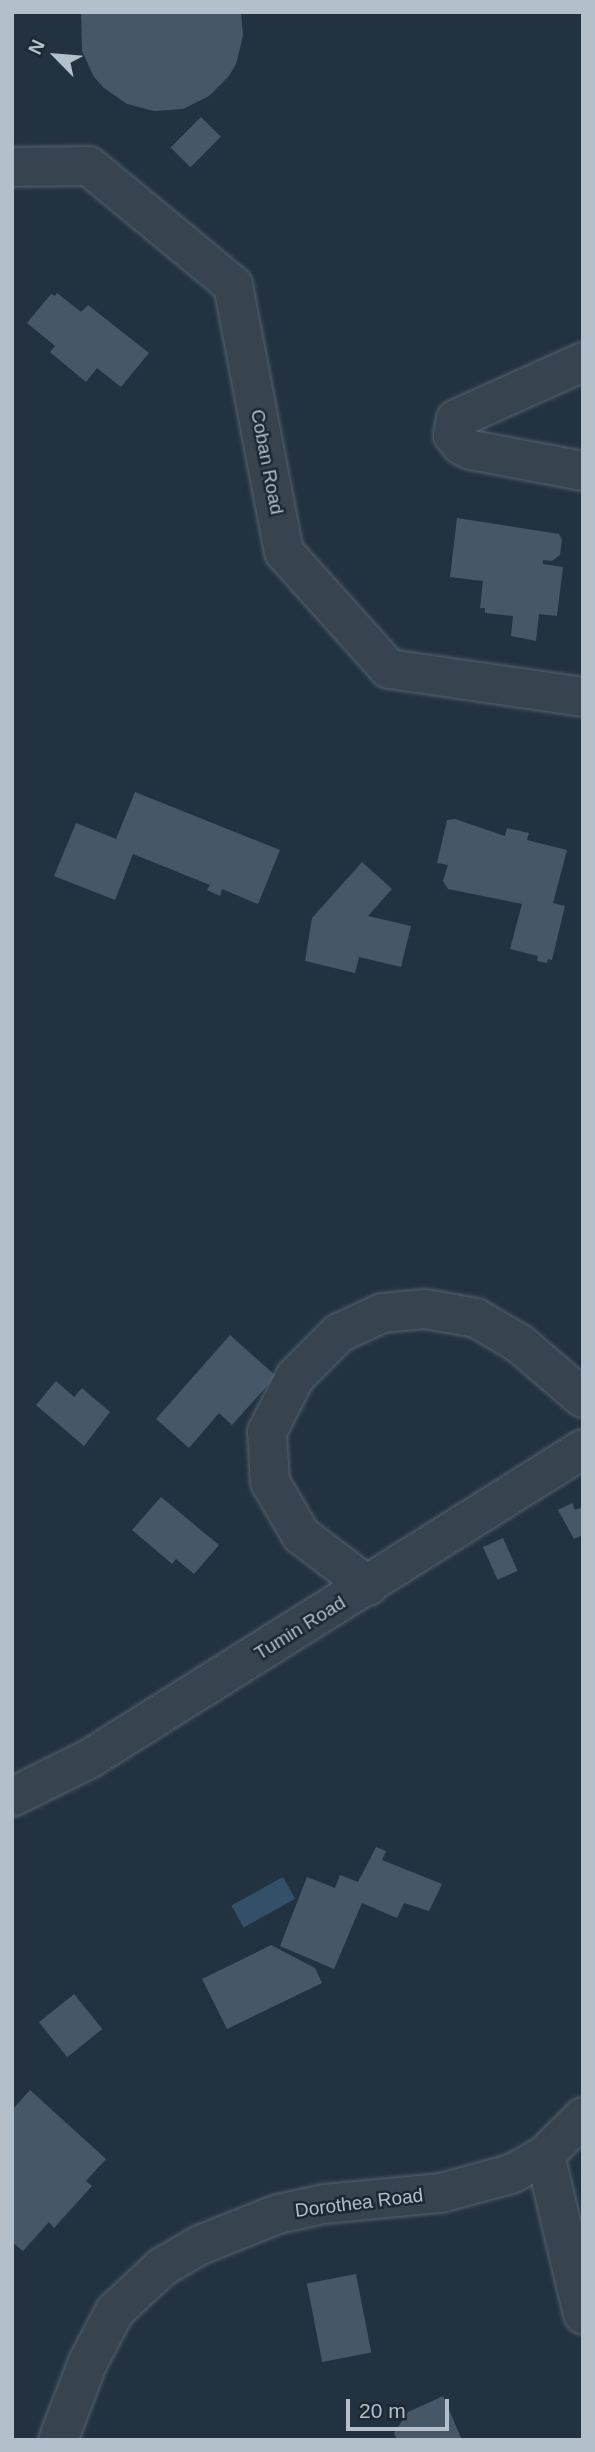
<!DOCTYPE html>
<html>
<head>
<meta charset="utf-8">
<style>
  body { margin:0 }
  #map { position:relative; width:595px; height:2452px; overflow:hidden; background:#223241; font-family:Helvetica,sans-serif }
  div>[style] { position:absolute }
  .water>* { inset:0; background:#345069; transform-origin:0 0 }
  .building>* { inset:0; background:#465867; transform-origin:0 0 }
  .roads { filter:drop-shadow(0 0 2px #55626e) drop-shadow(0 0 2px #55626e) }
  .minor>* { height:38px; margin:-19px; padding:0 19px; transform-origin:19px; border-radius:19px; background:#374450 }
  span { translate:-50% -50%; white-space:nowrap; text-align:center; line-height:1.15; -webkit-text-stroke:5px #1c2935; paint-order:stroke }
  .street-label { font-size:19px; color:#b3bfcb }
  .frame { position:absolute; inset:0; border:14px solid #b3bfcb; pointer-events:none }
  .north { position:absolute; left:21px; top:21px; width:70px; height:70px; -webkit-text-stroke:5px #1c2935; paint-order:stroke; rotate:295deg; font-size:19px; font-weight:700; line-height:28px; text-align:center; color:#b3bfcb }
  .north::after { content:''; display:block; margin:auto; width:24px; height:32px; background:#b3bfcb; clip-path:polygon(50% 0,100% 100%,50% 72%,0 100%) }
  .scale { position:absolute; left:346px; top:2399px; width:103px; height:32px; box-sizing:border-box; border:4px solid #b3bfcb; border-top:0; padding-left:9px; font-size:21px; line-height:24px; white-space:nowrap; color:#b3bfcb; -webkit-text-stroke:5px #1c2935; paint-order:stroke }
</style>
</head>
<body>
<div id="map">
  <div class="water">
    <i style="left:283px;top:1877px;width:25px;height:59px;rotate:61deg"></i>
  </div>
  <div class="building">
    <i style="clip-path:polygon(81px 12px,241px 12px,243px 36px,236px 64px,229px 76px,209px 96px,183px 109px,154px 111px,127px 104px,104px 88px,94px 77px,82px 51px)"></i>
    <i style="left:201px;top:117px;width:28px;height:43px;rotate:45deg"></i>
    <i style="clip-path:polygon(57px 293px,81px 312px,88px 305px,149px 353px,121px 387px,97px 368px,86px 382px,50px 352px,55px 346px,27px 323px,51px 294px,55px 296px)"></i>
    <i style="clip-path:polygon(457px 518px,559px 534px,562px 540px,560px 555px,552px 561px,543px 560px,543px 564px,563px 567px,557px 616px,539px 614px,536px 641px,511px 636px,513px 616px,485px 613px,485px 608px,480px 608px,483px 581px,450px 577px)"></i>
    <i style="clip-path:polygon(135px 792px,280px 850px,258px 904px,222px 889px,220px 896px,207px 890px,210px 885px,133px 854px,115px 900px,54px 876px,76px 823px,116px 839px)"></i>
    <i style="clip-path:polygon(455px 819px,505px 836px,507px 828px,529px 833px,527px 840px,567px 850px,553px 903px,565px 906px,552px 960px,548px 959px,547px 963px,537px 961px,538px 956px,510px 949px,522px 904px,448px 889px,443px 881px,448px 865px,437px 863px,447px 820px)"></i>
    <i style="clip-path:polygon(362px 862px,392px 889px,368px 916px,411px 926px,401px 967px,359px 957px,355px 973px,305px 961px,312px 918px)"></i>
    <i style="clip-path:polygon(230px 1335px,276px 1376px,232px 1425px,219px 1413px,189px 1448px,156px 1419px)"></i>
    <i style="clip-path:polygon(56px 1381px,74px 1397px,82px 1388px,110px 1412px,84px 1446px,36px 1405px)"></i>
    <i style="clip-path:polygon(161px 1497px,219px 1545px,194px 1574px,176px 1559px,172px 1564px,132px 1530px)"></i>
    <i style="clip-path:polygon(572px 1503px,575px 1510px,583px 1507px,583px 1535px,574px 1539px,558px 1510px)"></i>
    <i style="left:503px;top:1538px;width:36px;height:22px;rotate:66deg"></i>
    <i style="clip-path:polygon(376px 1847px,386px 1851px,382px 1860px,442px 1884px,429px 1911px,404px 1903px,397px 1918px,362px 1903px,334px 1969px,280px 1946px,307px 1877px,335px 1888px,340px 1875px,358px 1882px)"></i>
    <i style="clip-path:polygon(271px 1945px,315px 1968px,322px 1983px,227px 2029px,202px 1979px)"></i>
    <i style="left:74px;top:1994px;width:45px;height:45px;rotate:51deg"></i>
    <i style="clip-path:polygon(30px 2090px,106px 2159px,86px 2181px,92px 2186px,54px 2228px,49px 2222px,23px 2251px,12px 2242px,12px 2110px)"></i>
    <i style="left:356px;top:2274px;width:80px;height:50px;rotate:79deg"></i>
    <i style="clip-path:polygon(443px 2396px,462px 2440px,397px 2440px,394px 2433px,408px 2412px)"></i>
  </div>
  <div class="roads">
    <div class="minor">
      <i style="left:12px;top:167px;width:77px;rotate:-0.7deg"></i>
      <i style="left:89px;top:166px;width:187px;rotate:39.6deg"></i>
      <i style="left:233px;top:285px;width:272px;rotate:79.2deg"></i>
      <i style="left:284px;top:552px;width:157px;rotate:48.1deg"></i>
      <i style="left:389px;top:669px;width:196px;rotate:8.2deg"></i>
      <i style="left:583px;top:362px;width:139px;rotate:155.8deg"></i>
      <i style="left:456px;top:419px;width:16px;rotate:101deg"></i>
      <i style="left:453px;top:435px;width:13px;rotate:51deg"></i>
      <i style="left:461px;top:445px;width:11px;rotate:27deg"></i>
      <i style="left:471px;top:450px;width:114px;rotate:10.6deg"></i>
      <i style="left:368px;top:1586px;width:84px;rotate:-142.7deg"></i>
      <i style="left:301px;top:1535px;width:61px;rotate:-120.3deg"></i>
      <i style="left:270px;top:1482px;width:50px;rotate:-93.4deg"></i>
      <i style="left:267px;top:1432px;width:62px;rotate:-63deg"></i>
      <i style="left:295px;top:1377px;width:62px;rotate:-45deg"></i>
      <i style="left:339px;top:1333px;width:47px;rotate:-24.9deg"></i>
      <i style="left:382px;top:1313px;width:43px;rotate:-5.3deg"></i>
      <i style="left:425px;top:1309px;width:52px;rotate:10deg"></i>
      <i style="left:476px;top:1318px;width:51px;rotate:30.6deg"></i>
      <i style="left:520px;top:1344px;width:83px;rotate:40.6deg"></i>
      <i style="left:12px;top:1797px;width:86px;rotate:-26.3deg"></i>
      <i style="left:89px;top:1759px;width:583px;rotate:-32.11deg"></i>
      <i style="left:545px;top:2155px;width:164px;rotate:76.6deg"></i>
      <i style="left:58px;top:2440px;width:84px;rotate:-69deg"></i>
      <i style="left:88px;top:2362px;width:58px;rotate:-62.1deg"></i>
      <i style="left:115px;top:2311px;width:64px;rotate:-43.1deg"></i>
      <i style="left:162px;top:2267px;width:44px;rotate:-30.1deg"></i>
      <i style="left:200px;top:2245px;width:84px;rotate:-21.7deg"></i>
      <i style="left:278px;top:2214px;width:47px;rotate:-12.3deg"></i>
      <i style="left:324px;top:2204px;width:118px;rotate:-5.4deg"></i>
      <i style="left:441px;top:2193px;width:73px;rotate:-15.2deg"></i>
      <i style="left:511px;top:2174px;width:39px;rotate:-29deg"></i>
      <i style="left:545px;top:2155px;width:54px;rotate:-45deg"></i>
    </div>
  </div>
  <div class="street-label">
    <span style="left:267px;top:462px;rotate:79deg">Coban Road</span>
    <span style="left:300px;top:1628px;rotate:-32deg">Tumin Road</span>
    <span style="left:359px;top:2203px;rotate:-7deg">Dorothea Road</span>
  </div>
  <div class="frame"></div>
  <div class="north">N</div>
  <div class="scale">20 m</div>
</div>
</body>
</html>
